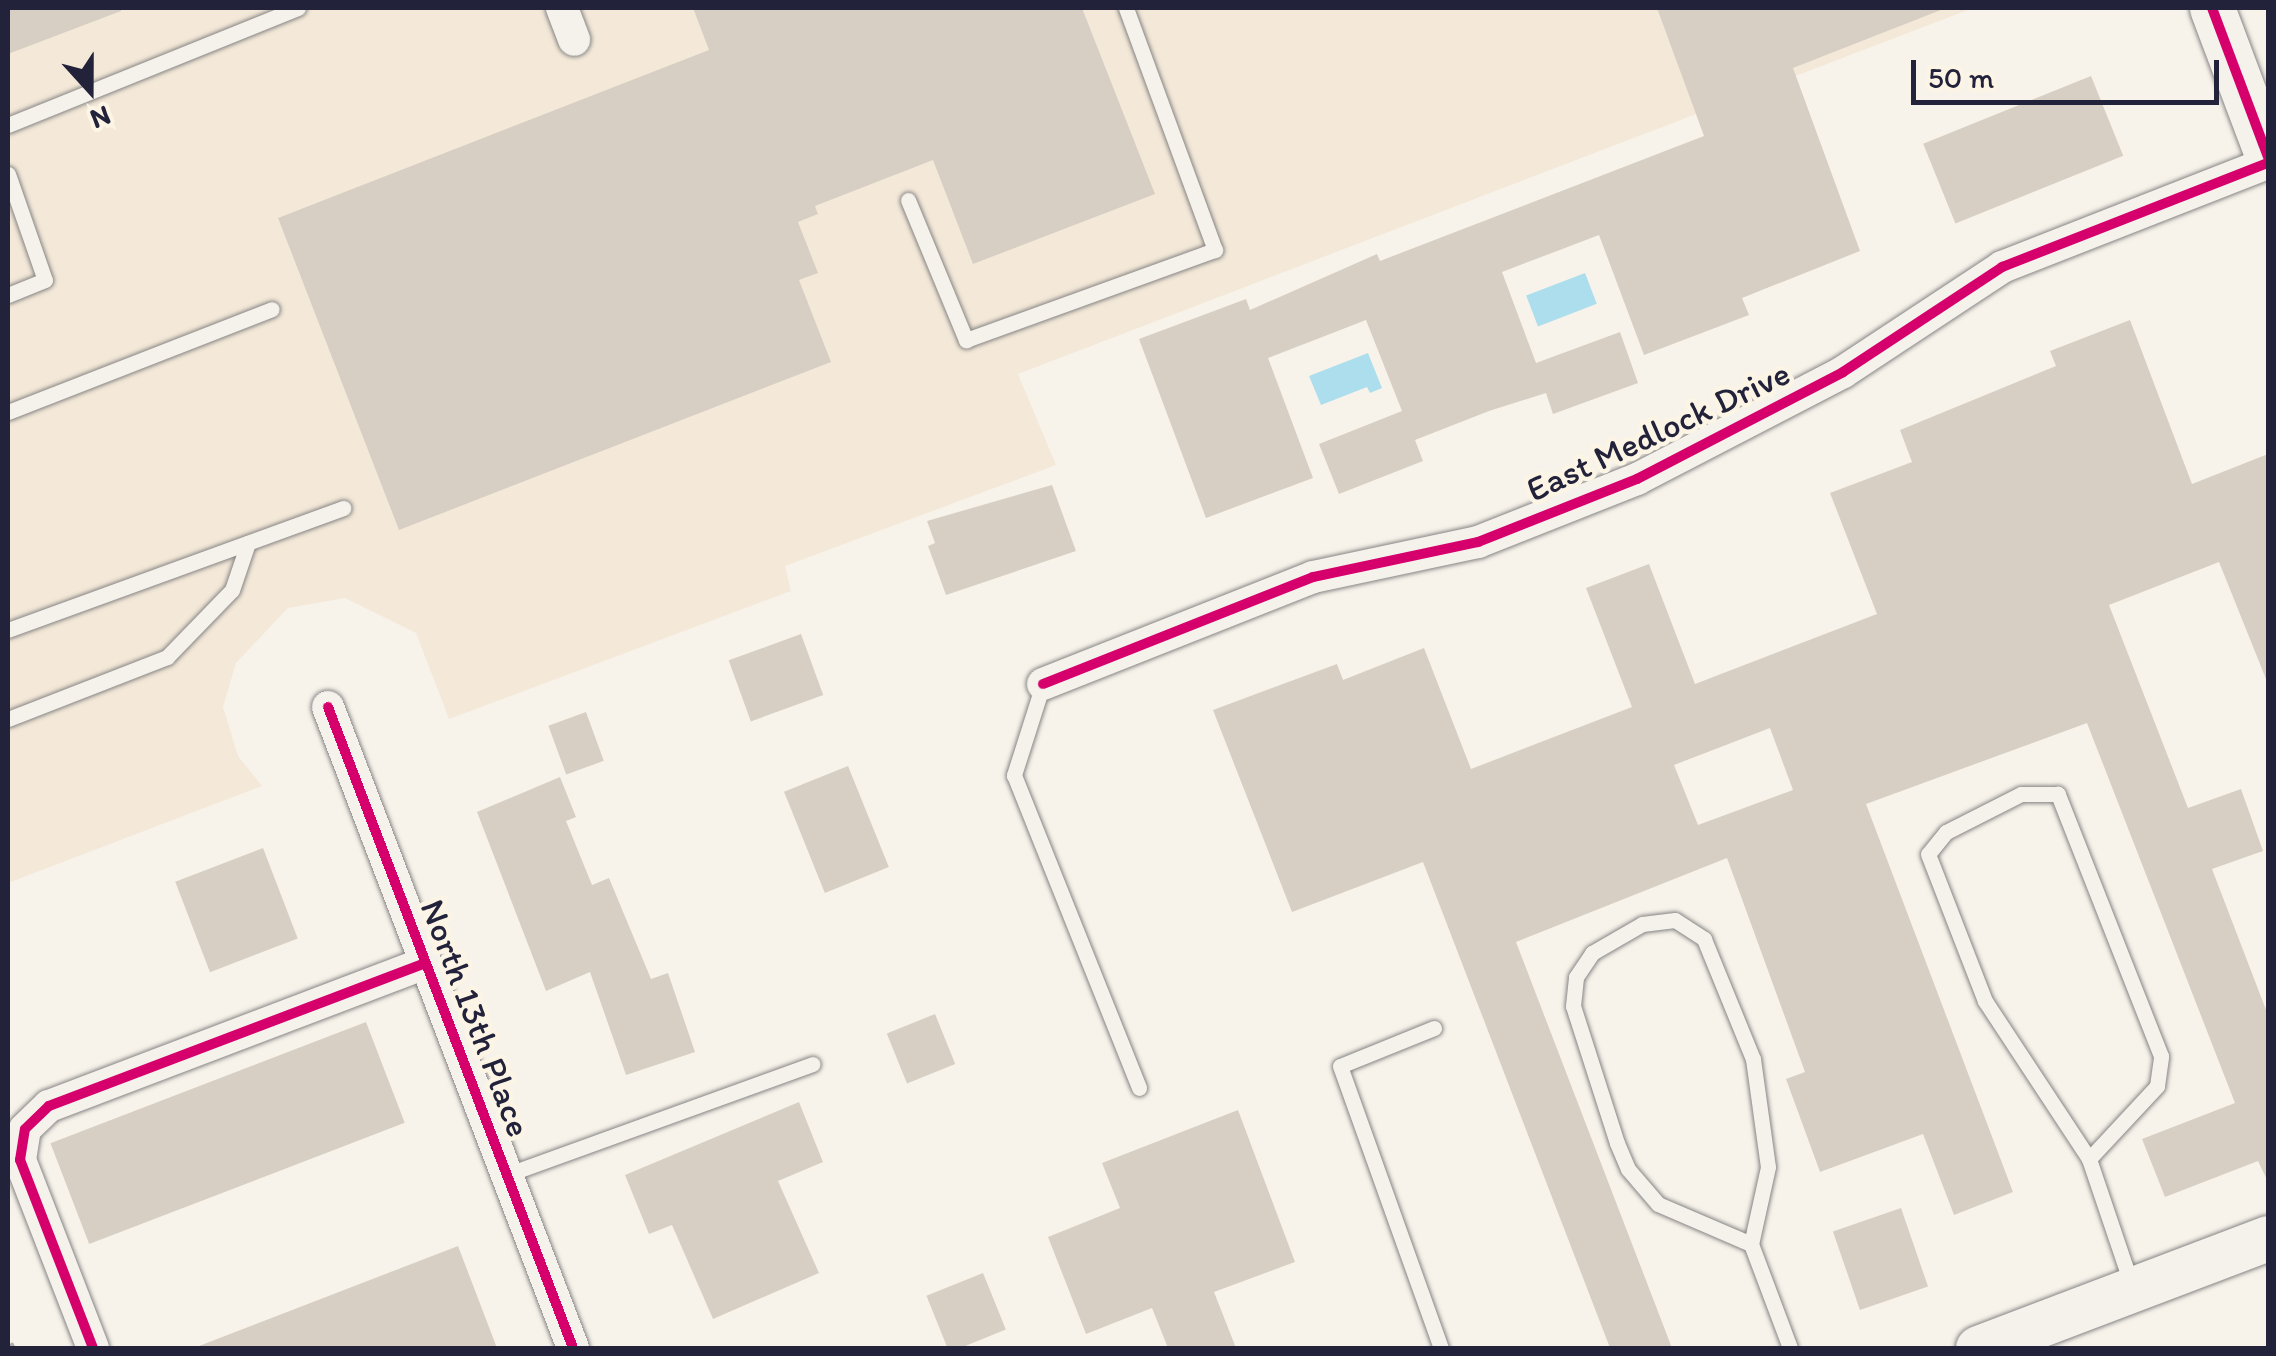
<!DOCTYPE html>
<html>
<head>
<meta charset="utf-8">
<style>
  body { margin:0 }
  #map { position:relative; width:2276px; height:1356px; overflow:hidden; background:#f7f3ea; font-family:Itim,sans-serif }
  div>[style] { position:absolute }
  .built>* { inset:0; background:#f4e9d8 }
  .water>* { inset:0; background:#addeee; transform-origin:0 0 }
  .building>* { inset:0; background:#d8cfc4; transform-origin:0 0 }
  .path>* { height:6px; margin-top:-3px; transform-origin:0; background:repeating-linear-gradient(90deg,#b0aead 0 10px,transparent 0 18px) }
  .roads { filter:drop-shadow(0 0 2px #868485) drop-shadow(0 0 2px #868485) }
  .lane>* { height:15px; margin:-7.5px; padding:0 7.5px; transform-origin:7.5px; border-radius:7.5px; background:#f5f2ec }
  .street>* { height:32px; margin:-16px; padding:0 16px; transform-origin:16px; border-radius:16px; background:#f5f2ec }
  .secondary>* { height:45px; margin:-22.5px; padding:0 22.5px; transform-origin:22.5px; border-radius:22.5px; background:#f5f2ec }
  .cycleway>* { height:10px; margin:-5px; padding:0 5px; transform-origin:5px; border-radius:5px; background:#d6006c }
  span { translate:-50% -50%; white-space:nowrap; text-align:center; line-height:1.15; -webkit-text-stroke:9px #fcf5e5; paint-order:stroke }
  .street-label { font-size:35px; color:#22223b }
  .frame { position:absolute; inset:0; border:10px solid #22223b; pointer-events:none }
  .north { position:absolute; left:40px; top:40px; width:100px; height:100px; -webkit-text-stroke:8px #fcf5e5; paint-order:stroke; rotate:159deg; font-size:28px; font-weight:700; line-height:40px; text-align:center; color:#22223b }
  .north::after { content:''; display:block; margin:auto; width:35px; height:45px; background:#22223b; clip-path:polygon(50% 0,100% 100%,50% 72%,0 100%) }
  .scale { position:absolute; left:1911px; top:60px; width:308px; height:45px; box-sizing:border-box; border:5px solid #22223b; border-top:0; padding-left:12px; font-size:30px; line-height:35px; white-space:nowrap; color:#22223b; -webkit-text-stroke:8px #fcf5e5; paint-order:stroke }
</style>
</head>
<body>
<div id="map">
  <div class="built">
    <i style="clip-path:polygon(8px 8px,1973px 8px,1018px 374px,1056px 465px,785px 566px,791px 591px,449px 719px,416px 633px,345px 598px,288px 608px,236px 663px,223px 707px,238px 756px,262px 786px,8px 883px)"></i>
  </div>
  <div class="water">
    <i style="left:1585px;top:273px;width:33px;height:63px;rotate:69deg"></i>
    <i style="clip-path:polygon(1368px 353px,1382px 388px,1370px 393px,1367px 387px,1321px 405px,1309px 376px)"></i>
  </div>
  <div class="building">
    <i style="clip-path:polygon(8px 8px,121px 8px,121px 11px,8px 54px)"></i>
    <i style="clip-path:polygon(693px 8px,1082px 8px,1155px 194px,973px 264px,933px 160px,815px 206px,818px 214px,798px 222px,818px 273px,799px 280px,831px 362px,399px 530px,278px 218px,709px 50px)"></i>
    <i style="clip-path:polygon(1657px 8px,1946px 8px,1793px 68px,1860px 251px,1742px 298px,1749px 315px,1644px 355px,1599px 235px,1502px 272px,1536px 363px,1620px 332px,1638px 383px,1553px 414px,1546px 393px,1489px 411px,1415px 440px,1423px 461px,1339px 494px,1319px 444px,1402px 411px,1366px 320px,1268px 358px,1313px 478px,1206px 518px,1139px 339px,1246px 299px,1250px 310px,1377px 254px,1380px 261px,1704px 136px)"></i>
    <i style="left:2091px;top:76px;width:86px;height:181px;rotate:68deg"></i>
    <i style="clip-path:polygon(evenodd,2130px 320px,2192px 484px,2268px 454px,2268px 684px,2219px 562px,2109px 605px,2188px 808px,2241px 789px,2263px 851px,2212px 869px,2268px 1015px,2268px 1182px,2258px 1161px,2165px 1197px,2142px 1139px,2235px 1103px,2087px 723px,1866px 804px,2013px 1192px,1954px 1215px,1923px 1134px,1820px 1172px,1786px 1079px,1805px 1072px,1727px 858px,1516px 942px,1672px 1348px,1610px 1348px,1423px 862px,1292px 912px,1213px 710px,1337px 664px,1343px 680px,1424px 648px,1471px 769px,1632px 707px,1586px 588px,1649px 564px,1695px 684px,1877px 614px,1830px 493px,1912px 462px,1900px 430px,2056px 366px,2050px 351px,2130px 320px,1770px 728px,1793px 790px,1698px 825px,1674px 765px,1770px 728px)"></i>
    <i style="clip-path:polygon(1052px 485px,1076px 551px,946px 595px,928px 546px,935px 543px,927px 521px)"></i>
    <i style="left:801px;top:634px;width:65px;height:77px;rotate:70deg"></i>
    <i style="left:586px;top:712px;width:52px;height:40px;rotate:70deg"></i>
    <i style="left:848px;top:766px;width:109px;height:69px;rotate:68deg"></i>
    <i style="clip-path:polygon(560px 777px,576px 817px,566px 821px,592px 885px,609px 878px,651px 979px,668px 973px,695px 1052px,626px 1075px,590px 972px,546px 991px,477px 812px)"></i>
    <i style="left:263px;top:848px;width:97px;height:94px;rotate:69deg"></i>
    <i style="left:935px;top:1014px;width:54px;height:52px;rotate:68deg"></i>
    <i style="left:366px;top:1022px;width:108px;height:338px;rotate:69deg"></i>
    <i style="clip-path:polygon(799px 1102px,823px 1162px,778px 1181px,819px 1273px,713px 1319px,672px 1225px,649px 1234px,625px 1175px)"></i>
    <i style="clip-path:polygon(1238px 1110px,1295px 1262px,1214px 1292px,1236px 1348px,1168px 1348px,1152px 1308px,1086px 1334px,1048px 1237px,1120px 1208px,1102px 1163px)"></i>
    <i style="left:1901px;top:1208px;width:83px;height:72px;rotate:71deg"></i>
    <i style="clip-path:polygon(458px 1246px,497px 1348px,199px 1348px,199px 1346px)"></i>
    <i style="left:983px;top:1273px;width:61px;height:61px;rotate:68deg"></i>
  </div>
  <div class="path">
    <i style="left:8px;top:1348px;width:7px;rotate:-27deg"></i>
  </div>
  <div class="roads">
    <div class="lane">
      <i style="left:8px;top:125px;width:313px;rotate:-22deg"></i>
      <i style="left:8px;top:174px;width:112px;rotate:70.8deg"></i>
      <i style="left:45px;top:280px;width:40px;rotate:158deg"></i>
      <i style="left:908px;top:200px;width:152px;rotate:67.5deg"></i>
      <i style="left:966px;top:340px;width:265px;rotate:-19.9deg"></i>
      <i style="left:1215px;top:250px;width:258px;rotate:-110.2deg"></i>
      <i style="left:8px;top:412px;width:283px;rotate:-21.3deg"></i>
      <i style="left:8px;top:630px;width:357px;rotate:-20deg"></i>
      <i style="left:1043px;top:684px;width:96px;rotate:107.7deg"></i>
      <i style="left:1014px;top:775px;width:337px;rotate:68.2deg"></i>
      <i style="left:8px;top:719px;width:171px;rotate:-21.3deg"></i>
      <i style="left:167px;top:657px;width:93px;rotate:-45.9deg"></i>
      <i style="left:232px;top:590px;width:50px;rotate:-71.2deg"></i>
      <i style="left:1434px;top:1028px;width:101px;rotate:158deg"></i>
      <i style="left:1340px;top:1066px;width:300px;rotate:70.3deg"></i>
      <i style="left:2089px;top:1159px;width:100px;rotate:-47deg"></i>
      <i style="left:2157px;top:1086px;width:30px;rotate:-82deg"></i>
      <i style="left:2161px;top:1056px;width:282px;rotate:-111.5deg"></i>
      <i style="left:2058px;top:794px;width:37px;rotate:180deg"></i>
      <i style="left:2021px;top:794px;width:84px;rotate:153.1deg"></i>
      <i style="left:1946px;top:832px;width:28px;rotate:129deg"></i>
      <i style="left:1928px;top:854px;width:158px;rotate:68.8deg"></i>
      <i style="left:1985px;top:1001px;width:189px;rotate:56.6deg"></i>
      <i style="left:2089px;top:1159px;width:134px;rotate:71.3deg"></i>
      <i style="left:506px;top:1175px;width:326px;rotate:-19.9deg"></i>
      <i style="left:1751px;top:1244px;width:101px;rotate:-156.7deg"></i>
      <i style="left:1658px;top:1204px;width:46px;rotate:-130.6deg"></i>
      <i style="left:1628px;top:1169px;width:28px;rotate:-113deg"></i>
      <i style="left:1617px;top:1143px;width:144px;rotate:-107.8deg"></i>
      <i style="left:1573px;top:1006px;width:29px;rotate:-84deg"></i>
      <i style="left:1576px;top:977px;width:29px;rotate:-56deg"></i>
      <i style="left:1592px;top:953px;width:58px;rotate:-30.1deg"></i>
      <i style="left:1642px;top:924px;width:33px;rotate:-7deg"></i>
      <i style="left:1675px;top:920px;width:35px;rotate:33deg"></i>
      <i style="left:1704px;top:939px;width:130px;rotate:67.8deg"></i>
      <i style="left:1753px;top:1059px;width:109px;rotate:82.1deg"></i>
      <i style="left:1768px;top:1167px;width:79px;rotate:102.4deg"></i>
      <i style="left:1751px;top:1244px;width:111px;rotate:69.4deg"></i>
    </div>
    <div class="street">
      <i style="left:562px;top:8px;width:34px;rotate:69deg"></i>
      <i style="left:1043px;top:684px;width:290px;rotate:-21.6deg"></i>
      <i style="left:1313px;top:577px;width:169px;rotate:-12deg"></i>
      <i style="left:1478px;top:542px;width:171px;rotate:-21.6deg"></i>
      <i style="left:1637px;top:479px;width:232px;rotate:-27.4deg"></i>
      <i style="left:1843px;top:372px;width:191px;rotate:-33.4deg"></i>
      <i style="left:2002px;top:267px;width:286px;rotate:-21.4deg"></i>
      <i style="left:328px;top:707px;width:686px;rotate:69.08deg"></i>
      <i style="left:93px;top:1348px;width:202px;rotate:-111.2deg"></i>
      <i style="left:20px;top:1160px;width:31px;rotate:-81deg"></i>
      <i style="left:25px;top:1129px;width:33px;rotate:-44deg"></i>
      <i style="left:49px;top:1106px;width:402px;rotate:-20.8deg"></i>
    </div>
    <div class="secondary">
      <i style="left:2212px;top:8px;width:159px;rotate:69.4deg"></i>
      <i style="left:1978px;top:1348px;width:310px;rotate:-20.8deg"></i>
    </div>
  </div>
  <div class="cycleway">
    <i style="left:2212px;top:8px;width:159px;rotate:69.4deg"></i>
    <i style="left:1043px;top:684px;width:290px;rotate:-21.6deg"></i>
    <i style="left:1313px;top:577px;width:169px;rotate:-12deg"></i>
    <i style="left:1478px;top:542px;width:171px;rotate:-21.6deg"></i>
    <i style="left:1637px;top:479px;width:232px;rotate:-27.4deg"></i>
    <i style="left:1843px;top:372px;width:191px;rotate:-33.4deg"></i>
    <i style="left:2002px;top:267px;width:286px;rotate:-21.4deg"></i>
    <i style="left:328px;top:707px;width:686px;rotate:69.08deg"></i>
    <i style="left:93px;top:1348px;width:202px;rotate:-111.2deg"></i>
    <i style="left:20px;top:1160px;width:31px;rotate:-81deg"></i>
    <i style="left:25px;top:1129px;width:33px;rotate:-44deg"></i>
    <i style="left:49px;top:1106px;width:402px;rotate:-20.8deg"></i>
  </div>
  <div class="street-label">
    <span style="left:1658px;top:431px;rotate:-25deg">East Medlock Drive</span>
    <span style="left:476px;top:1018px;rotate:69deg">North 13th Place</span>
  </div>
  <div class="frame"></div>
  <div class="north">N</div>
  <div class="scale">50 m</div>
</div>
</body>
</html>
